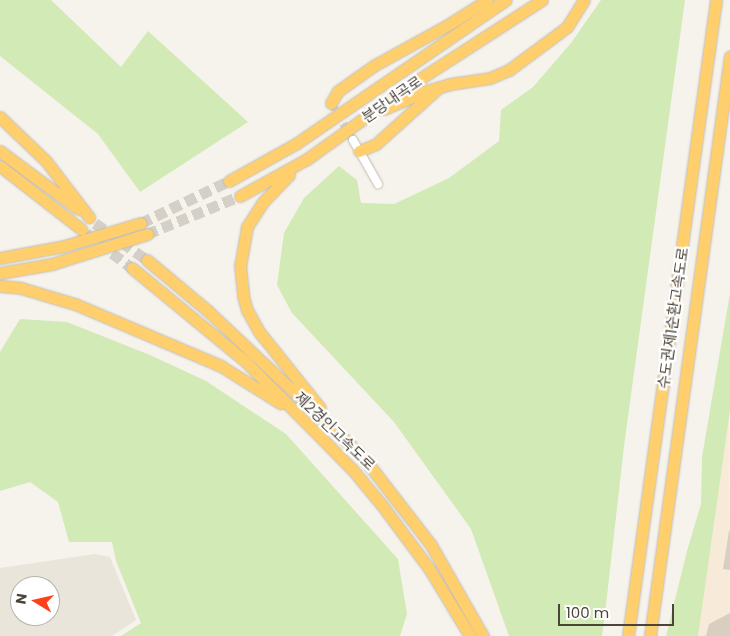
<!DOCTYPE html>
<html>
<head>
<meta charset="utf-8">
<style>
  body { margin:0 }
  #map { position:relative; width:730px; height:636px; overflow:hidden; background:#f6f3ec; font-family:Poppins,"Noto Sans KR",sans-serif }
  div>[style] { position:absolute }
  .residential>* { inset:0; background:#eae5da }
  .commercial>* { inset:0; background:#f7ead8 }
  .green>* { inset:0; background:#d2eab5 }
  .building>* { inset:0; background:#d8cfc1 }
  .minor-tunnel>* { height:8px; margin-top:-4px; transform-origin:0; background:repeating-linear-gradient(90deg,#d4d0c8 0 8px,transparent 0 12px) }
  .highway-tunnel>* { height:11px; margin-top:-5.5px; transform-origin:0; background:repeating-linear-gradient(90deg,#d4d0c8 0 11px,transparent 0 16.5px) }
  .roads { filter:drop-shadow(0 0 1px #c2bbae) drop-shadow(0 0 1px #c2bbae) }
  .minor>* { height:8px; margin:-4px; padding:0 4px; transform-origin:4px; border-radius:4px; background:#fff }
  .highway>* { height:11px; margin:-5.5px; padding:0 5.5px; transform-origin:5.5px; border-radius:5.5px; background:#ffcf6e }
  span { translate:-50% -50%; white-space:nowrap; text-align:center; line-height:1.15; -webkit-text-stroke:4.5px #fff; paint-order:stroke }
  .street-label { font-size:15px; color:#4b4439 }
  .north { position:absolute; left:10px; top:576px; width:50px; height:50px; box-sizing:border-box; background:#fff; border:1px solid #b7b4b0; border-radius:50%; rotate:279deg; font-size:14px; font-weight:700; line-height:20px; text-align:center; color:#4b4439 }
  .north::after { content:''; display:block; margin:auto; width:18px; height:22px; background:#fc3f1d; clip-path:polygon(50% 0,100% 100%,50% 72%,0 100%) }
  .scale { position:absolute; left:558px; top:604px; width:116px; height:22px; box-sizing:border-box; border:2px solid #4b4439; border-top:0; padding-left:6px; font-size:15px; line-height:18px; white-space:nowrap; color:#4b4439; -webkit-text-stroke:4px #fff; paint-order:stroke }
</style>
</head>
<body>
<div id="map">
  <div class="residential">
    <i style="clip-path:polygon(evenodd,95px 554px,110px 557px,136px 620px,112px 636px,0 636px,0 568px,95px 554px,20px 586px,50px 586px,50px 616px,20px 616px,20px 586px)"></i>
  </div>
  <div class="commercial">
    <i style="clip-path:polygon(729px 409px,730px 636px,698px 636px,700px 606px)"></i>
  </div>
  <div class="green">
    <i style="clip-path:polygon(0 0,51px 0,121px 67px,148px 31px,248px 122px,140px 192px,98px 134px,0 56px)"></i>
    <i style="clip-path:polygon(601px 0,685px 0,624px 446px,606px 605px,602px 636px,509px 636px,471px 529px,394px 422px,292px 313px,277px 285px,284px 233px,304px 198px,339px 166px,357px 180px,361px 203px,394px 204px,449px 178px,499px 141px,501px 110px,533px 87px,571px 43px)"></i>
    <i style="clip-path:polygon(730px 293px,730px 410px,698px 636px,666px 636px,687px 551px,701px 504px,702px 457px)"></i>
    <i style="clip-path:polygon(20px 319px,67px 322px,150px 355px,206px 381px,286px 434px,398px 559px,407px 614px,400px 636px,121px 636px,141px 623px,116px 561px,112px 542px,69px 542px,58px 502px,30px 482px,0 491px,0 352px)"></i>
  </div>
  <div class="building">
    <i style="clip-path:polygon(729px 531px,730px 531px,730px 570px,723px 569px)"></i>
    <i style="clip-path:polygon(730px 613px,730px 636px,706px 636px,709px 624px)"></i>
  </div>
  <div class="minor-tunnel">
    <i style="left:331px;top:103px;width:43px;rotate:59.3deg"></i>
  </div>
  <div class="highway-tunnel">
    <i style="left:95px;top:223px;width:64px;rotate:35.4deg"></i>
    <i style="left:141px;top:223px;width:98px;rotate:-25.5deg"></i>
    <i style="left:86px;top:233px;width:58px;rotate:37.3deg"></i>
    <i style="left:147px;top:234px;width:100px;rotate:-22.2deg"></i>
  </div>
  <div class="roads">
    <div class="minor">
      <i style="left:353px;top:140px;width:51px;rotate:60.4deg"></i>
    </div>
    <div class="highway">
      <i style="left:331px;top:103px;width:14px;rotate:-60deg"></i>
      <i style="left:338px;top:91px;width:45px;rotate:-35.1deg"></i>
      <i style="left:375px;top:65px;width:87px;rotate:-28.9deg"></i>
      <i style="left:451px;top:23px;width:43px;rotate:-32.6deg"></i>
      <i style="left:384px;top:109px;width:46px;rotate:-23.2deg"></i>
      <i style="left:426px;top:91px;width:25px;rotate:-16deg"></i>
      <i style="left:450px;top:84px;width:40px;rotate:-8.5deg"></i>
      <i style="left:490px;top:78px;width:21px;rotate:-23deg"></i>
      <i style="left:509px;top:70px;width:72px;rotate:-36.6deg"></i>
      <i style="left:567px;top:27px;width:32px;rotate:-58deg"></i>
      <i style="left:0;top:117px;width:64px;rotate:43.7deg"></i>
      <i style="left:46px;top:161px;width:71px;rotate:52.5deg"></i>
      <i style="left:0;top:151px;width:97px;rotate:36.6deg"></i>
      <i style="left:359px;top:151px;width:18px;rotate:-22deg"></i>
      <i style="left:376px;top:144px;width:82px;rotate:-42deg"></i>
      <i style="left:0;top:166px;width:103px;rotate:37.9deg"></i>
      <i style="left:289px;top:175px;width:37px;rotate:134deg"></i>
      <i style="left:263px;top:202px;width:30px;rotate:123deg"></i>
      <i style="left:247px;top:227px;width:39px;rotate:100deg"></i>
      <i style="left:240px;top:265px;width:31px;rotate:84deg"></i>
      <i style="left:243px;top:296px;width:15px;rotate:74deg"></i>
      <i style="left:247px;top:310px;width:26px;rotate:61deg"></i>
      <i style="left:260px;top:333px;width:96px;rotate:51.3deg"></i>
      <i style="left:229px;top:181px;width:78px;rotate:-29.2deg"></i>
      <i style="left:297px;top:143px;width:253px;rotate:-34.4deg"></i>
      <i style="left:240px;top:196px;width:77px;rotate:-28.9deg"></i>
      <i style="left:307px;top:159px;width:125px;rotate:-35.6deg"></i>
      <i style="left:409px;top:86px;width:158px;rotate:-32.9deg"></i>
      <i style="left:0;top:258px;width:65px;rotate:-10.6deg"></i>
      <i style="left:64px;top:246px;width:80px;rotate:-16.6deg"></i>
      <i style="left:147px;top:260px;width:80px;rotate:39.9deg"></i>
      <i style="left:208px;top:311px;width:213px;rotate:43.3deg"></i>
      <i style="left:363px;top:457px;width:111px;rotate:52.3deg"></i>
      <i style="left:431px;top:545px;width:105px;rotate:60.3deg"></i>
      <i style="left:132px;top:268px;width:146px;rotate:39.5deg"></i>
      <i style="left:245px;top:361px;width:152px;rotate:45.3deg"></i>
      <i style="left:352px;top:469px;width:45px;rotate:50.4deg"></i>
      <i style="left:381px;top:504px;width:82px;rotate:53.4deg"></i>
      <i style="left:430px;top:570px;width:77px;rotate:58.8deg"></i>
      <i style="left:0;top:273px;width:53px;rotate:-9.8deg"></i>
      <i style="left:52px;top:264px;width:100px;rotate:-17.5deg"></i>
      <i style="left:0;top:286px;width:21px;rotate:5deg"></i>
      <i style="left:21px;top:288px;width:56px;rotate:16.5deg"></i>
      <i style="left:75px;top:304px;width:159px;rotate:23deg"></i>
      <i style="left:221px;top:366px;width:70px;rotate:32.1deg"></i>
      <i style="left:628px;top:636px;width:642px;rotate:-82.12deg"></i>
      <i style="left:650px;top:636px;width:585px;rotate:-82.15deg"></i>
    </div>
  </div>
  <div class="street-label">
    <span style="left:392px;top:99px;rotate:-35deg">분당내곡로</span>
    <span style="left:673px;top:318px;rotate:-82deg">수도권제1순환고속도로</span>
    <span style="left:335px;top:431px;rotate:44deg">제2경인고속도로</span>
  </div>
  <div class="north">N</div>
  <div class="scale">100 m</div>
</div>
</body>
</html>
